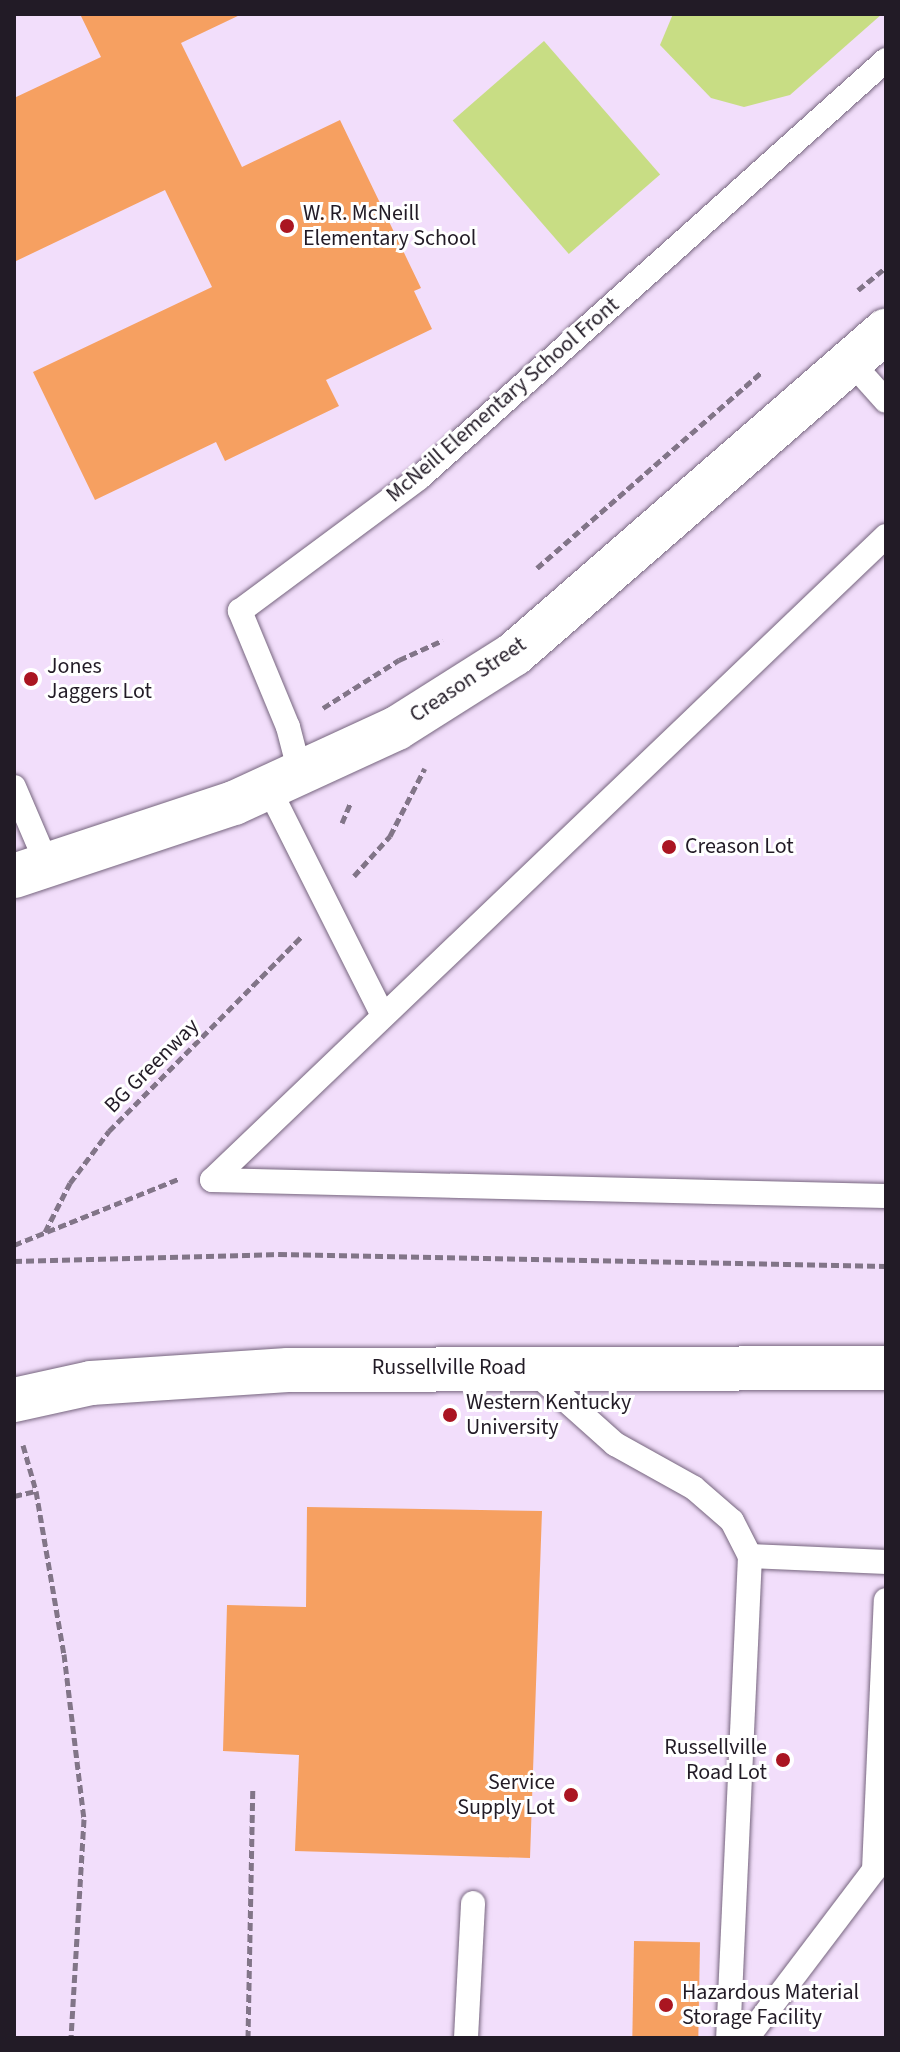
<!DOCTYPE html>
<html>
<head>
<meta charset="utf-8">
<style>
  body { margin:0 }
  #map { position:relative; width:900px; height:2052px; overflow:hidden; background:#f2defb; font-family:"Source Sans 3",sans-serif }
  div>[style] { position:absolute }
  .green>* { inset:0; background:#c8dd84; transform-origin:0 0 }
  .building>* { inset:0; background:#f6a061; transform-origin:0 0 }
  .path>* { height:5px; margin-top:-2.5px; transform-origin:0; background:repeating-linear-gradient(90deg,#827588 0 8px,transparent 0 12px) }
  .roads { filter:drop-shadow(0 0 2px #76657e) drop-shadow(0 0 2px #76657e) }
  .service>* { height:24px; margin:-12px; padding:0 12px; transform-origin:12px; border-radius:12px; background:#fff }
  .minor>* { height:44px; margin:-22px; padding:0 22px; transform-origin:22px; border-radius:22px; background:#fff }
  .primary>* { height:44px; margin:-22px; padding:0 22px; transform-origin:22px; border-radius:22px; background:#fff }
  .dots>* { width:22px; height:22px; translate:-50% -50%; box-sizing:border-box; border:4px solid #fff; border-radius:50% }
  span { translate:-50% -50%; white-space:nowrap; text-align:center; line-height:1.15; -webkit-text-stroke:6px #fff; paint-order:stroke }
  .poi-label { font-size:22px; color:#221b26 }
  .left { translate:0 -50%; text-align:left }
  .right { translate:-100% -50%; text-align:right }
  .street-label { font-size:22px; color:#221b26 }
  .frame { position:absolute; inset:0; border:16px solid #221b26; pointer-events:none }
</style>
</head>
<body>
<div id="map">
  <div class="green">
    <i style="clip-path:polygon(673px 14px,882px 14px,790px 95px,744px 107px,711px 98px,660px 45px)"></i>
    <i style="left:544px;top:41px;width:177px;height:121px;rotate:49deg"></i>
  </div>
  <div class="building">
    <i style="clip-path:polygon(80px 14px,242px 14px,181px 43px,242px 167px,340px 120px,421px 288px,414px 291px,432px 329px,326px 380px,339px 406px,225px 461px,216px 442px,95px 500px,33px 372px,212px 287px,165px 190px,14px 262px,14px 98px,101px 57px)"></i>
    <i style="clip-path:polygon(307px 1507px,542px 1511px,530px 1858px,295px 1851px,299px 1755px,223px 1751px,227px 1605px,306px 1607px)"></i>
    <i style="left:634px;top:1941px;width:66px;height:97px;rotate:1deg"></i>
  </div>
  <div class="path">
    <i style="left:858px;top:290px;width:36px;rotate:-39deg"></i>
    <i style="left:537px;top:568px;width:298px;rotate:-41.1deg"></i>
    <i style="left:323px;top:708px;width:90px;rotate:-32.3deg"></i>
    <i style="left:399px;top:660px;width:48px;rotate:-24.4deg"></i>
    <i style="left:342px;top:823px;width:23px;rotate:-67deg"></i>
    <i style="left:354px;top:876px;width:54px;rotate:-48deg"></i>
    <i style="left:390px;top:836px;width:76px;rotate:-62.8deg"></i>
    <i style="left:45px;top:1232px;width:55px;rotate:-63deg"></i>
    <i style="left:70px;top:1183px;width:65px;rotate:-53.1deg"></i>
    <i style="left:109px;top:1131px;width:273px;rotate:-45.3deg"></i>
    <i style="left:14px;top:1245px;width:177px;rotate:-21.9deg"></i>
    <i style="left:14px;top:1261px;width:265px;rotate:-1.5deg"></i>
    <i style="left:279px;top:1254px;width:607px;rotate:1.13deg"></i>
    <i style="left:23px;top:1445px;width:48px;rotate:74.2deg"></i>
    <i style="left:36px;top:1491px;width:165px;rotate:80.3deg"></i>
    <i style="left:64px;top:1654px;width:166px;rotate:83.1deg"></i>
    <i style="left:84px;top:1819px;width:219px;rotate:93.4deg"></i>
    <i style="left:14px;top:1496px;width:23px;rotate:-13deg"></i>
    <i style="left:248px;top:2038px;width:251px;rotate:-88.9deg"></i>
  </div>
  <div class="roads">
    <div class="service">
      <i style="left:851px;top:362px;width:52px;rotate:48.1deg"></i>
      <i style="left:886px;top:536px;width:932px;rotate:136.3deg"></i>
      <i style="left:212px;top:1180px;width:674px;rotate:1.36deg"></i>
      <i style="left:300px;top:773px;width:48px;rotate:-104.6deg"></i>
      <i style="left:288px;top:727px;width:126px;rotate:-112.5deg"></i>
      <i style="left:240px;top:611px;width:223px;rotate:-36.6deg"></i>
      <i style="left:419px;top:478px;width:627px;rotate:-41.83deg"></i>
      <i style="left:14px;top:787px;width:84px;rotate:66.8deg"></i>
      <i style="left:268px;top:787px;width:256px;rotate:63.3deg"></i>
      <i style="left:531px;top:1369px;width:113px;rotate:41.8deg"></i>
      <i style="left:615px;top:1444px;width:90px;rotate:29.1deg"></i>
      <i style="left:694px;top:1488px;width:50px;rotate:41deg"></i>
      <i style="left:732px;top:1521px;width:39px;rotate:63deg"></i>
      <i style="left:750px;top:1556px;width:483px;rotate:92.6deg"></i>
      <i style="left:750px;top:1556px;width:136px;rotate:2.5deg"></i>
      <i style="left:466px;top:2038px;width:135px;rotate:-87deg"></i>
      <i style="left:747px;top:2038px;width:211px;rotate:-52.9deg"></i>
      <i style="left:874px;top:1870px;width:270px;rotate:-87.5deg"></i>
    </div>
    <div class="minor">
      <i style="left:14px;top:876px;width:232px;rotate:-18.4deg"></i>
      <i style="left:234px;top:803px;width:179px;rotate:-24.7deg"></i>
      <i style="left:397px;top:728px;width:138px;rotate:-32.3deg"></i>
      <i style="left:514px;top:654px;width:493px;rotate:-41deg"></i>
    </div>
    <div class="primary">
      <i style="left:14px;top:1400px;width:79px;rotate:-12.4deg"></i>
      <i style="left:91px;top:1383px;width:197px;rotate:-3.8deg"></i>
      <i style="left:288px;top:1370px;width:598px;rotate:-0.19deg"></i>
    </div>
  </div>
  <div class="dots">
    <i style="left:287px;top:226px;background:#aa1521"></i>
    <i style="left:31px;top:679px;background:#aa1521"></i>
    <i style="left:669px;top:847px;background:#aa1521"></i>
    <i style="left:450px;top:1415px;background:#aa1521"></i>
    <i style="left:783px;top:1760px;background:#aa1521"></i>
    <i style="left:571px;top:1795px;background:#aa1521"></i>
    <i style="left:666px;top:2005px;background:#aa1521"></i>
  </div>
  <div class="poi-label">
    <span class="left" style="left:303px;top:226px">W. R. McNeill<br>Elementary School</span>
    <span class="left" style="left:47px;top:679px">Jones<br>Jaggers Lot</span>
    <span class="left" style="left:685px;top:847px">Creason Lot</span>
    <span class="left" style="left:466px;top:1415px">Western Kentucky<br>University</span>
    <span class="right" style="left:767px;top:1760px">Russellville<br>Road Lot</span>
    <span class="right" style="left:555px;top:1795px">Service<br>Supply Lot</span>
    <span class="left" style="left:682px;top:2005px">Hazardous Material<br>Storage Facility</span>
  </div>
  <div class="street-label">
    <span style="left:503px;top:400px;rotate:-41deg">McNeill Elementary School Front</span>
    <span style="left:468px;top:680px;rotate:-34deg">Creason Street</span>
    <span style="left:152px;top:1066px;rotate:-45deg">BG Greenway</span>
    <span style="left:449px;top:1368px">Russellville Road</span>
  </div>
  <div class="frame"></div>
</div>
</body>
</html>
